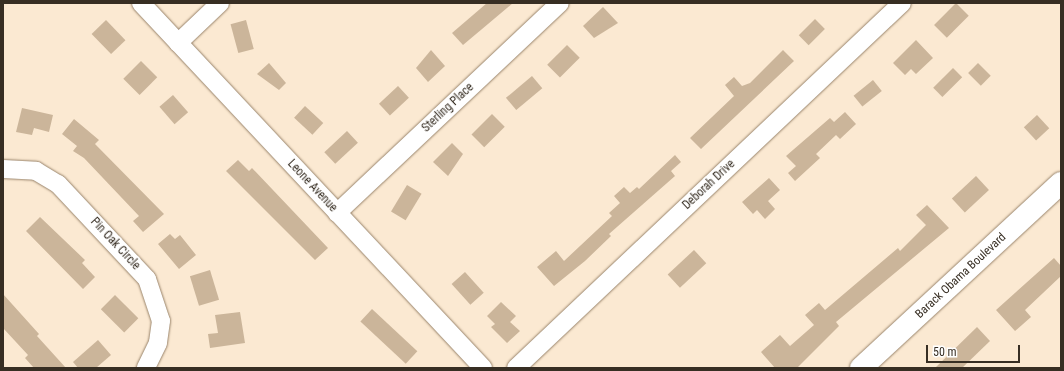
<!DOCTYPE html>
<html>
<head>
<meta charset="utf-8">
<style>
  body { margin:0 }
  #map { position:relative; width:1064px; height:371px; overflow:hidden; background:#fbe9d2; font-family:"Roboto Condensed",sans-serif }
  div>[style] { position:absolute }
  .building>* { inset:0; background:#cbb59a; transform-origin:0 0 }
  .roads { filter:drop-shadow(0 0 1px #99846b) drop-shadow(0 0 1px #99846b) }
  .minor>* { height:18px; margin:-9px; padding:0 9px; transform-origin:9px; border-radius:9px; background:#fff }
  .major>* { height:22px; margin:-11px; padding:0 11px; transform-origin:11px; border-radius:11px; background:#fff }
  span { translate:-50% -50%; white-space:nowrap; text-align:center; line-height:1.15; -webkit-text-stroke:3px #fff; paint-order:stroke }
  .street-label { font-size:12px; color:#372e23 }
  .frame { position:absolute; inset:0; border:4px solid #372e23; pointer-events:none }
  .scale { position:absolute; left:926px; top:345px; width:94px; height:18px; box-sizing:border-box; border:2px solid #372e23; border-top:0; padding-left:5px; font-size:12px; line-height:14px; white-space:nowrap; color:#372e23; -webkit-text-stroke:3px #fff; paint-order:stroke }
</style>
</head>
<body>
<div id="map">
  <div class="building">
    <i style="clip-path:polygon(487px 3px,513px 3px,463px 45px,452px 33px)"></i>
    <i style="left:956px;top:3px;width:18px;height:31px;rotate:45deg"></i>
    <i style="clip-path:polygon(603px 7px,618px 23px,594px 38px,583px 26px)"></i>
    <i style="left:815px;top:19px;width:14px;height:23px;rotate:45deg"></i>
    <i style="left:106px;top:20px;width:28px;height:20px;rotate:46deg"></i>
    <i style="left:246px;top:20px;width:30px;height:16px;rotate:75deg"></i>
    <i style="clip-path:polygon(916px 40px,933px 58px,916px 74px,911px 69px,905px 75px,893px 63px)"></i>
    <i style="left:567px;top:45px;width:18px;height:28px;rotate:45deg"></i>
    <i style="clip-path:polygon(431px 50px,445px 66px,428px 82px,416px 68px)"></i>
    <i style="clip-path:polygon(783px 50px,794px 61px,701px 149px,690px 138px,734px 96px,725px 85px,734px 77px,742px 86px,750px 83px)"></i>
    <i style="left:141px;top:61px;width:23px;height:25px;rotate:45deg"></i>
    <i style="clip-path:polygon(269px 63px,286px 83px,279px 90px,257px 74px)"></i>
    <i style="left:978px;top:63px;width:18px;height:14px;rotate:45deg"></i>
    <i style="left:953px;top:68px;width:13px;height:28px;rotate:45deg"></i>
    <i style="left:532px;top:76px;width:16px;height:34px;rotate:50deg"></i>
    <i style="left:873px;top:80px;width:14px;height:25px;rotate:51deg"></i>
    <i style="left:398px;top:86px;width:16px;height:26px;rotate:47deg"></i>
    <i style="left:173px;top:95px;width:23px;height:18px;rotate:49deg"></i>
    <i style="left:305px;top:106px;width:25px;height:16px;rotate:43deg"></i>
    <i style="clip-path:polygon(22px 108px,53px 115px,49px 132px,34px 128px,32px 135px,16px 132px)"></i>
    <i style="clip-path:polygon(845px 112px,856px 124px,840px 139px,836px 135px,816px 154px,820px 158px,795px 181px,788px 173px,796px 166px,786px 156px,830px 118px,834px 122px)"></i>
    <i style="left:492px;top:114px;width:18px;height:29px;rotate:45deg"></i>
    <i style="left:1037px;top:115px;width:18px;height:18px;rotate:47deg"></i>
    <i style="clip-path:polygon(74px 119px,99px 140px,95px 144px,164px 214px,143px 232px,133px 221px,139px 216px,84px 158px,73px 151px,77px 146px,62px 134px)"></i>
    <i style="left:347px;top:131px;width:16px;height:31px;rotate:47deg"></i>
    <i style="clip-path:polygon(452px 143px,463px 154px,448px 176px,433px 162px)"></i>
    <i style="clip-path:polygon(675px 155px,681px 162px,671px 171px,675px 176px,609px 234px,611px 236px,585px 261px,554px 286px,537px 267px,556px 251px,564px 261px,612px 216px,609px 213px,620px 203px,614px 196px,624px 187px,630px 193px,637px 187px,639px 189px)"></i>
    <i style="clip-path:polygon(238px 160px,249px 171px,252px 168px,328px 248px,315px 260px,226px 171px)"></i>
    <i style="left:976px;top:176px;width:19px;height:33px;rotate:47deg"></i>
    <i style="clip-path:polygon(769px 178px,780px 190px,768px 201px,775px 209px,765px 219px,757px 210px,753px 214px,742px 202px)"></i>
    <i style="left:407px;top:185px;width:17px;height:31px;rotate:31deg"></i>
    <i style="clip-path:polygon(927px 205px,949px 228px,836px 322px,839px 326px,797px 368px,775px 368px,761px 352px,780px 335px,790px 346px,814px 325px,805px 315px,819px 303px,825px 310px,898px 248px,900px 251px,926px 225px,916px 215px)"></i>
    <i style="clip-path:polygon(40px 217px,85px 260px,82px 263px,95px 277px,83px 289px,26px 231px)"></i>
    <i style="clip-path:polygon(170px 234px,175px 239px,180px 235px,196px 255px,179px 269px,158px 244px)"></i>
    <i style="left:694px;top:250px;width:18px;height:36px;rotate:47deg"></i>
    <i style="clip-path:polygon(1054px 258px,1061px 266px,1061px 276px,1025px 310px,1031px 317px,1015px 331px,996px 310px)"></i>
    <i style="left:210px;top:270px;width:31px;height:21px;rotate:73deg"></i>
    <i style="left:465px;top:272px;width:28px;height:18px;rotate:48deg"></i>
    <i style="clip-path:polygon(3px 294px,39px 334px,37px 336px,66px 368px,34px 368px,25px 358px,28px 355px,3px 328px)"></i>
    <i style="left:115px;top:295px;width:33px;height:20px;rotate:45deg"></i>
    <i style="clip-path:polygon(501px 302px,516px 316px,510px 322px,520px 331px,507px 343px,491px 327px,495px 324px,487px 316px)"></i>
    <i style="left:372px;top:309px;width:62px;height:17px;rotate:43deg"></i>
    <i style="clip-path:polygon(240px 312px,245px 343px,210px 348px,208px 334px,218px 333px,215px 315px)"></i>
    <i style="clip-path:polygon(977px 327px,990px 341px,962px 368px,935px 368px)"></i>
    <i style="clip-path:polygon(98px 340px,111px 355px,96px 368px,78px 368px,73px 362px)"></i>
  </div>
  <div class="roads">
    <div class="minor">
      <i style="left:141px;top:3px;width:500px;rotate:46.86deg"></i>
      <i style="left:178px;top:43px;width:58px;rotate:-43.6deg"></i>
      <i style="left:3px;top:169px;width:33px;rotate:3deg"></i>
      <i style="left:36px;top:171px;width:26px;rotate:31deg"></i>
      <i style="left:58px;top:184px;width:130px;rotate:46.9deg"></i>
      <i style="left:147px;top:279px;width:44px;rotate:71.6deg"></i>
      <i style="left:161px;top:321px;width:22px;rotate:98deg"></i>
      <i style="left:158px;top:343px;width:28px;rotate:116deg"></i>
      <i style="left:337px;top:213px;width:306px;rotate:-43.3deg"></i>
      <i style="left:516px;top:368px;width:531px;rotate:-43.4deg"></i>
    </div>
    <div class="major">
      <i style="left:861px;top:368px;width:272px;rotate:-42.8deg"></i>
    </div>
  </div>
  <div class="street-label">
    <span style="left:448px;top:108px;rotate:-43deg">Sterling Place</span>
    <span style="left:709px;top:185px;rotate:-43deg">Deborah Drive</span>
    <span style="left:312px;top:186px;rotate:47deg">Leone Avenue</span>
    <span style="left:115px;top:244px;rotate:47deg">Pin Oak Circle</span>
    <span style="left:961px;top:276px;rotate:-43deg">Barack Obama Boulevard</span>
  </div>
  <div class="frame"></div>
  <div class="scale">50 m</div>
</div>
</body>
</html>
